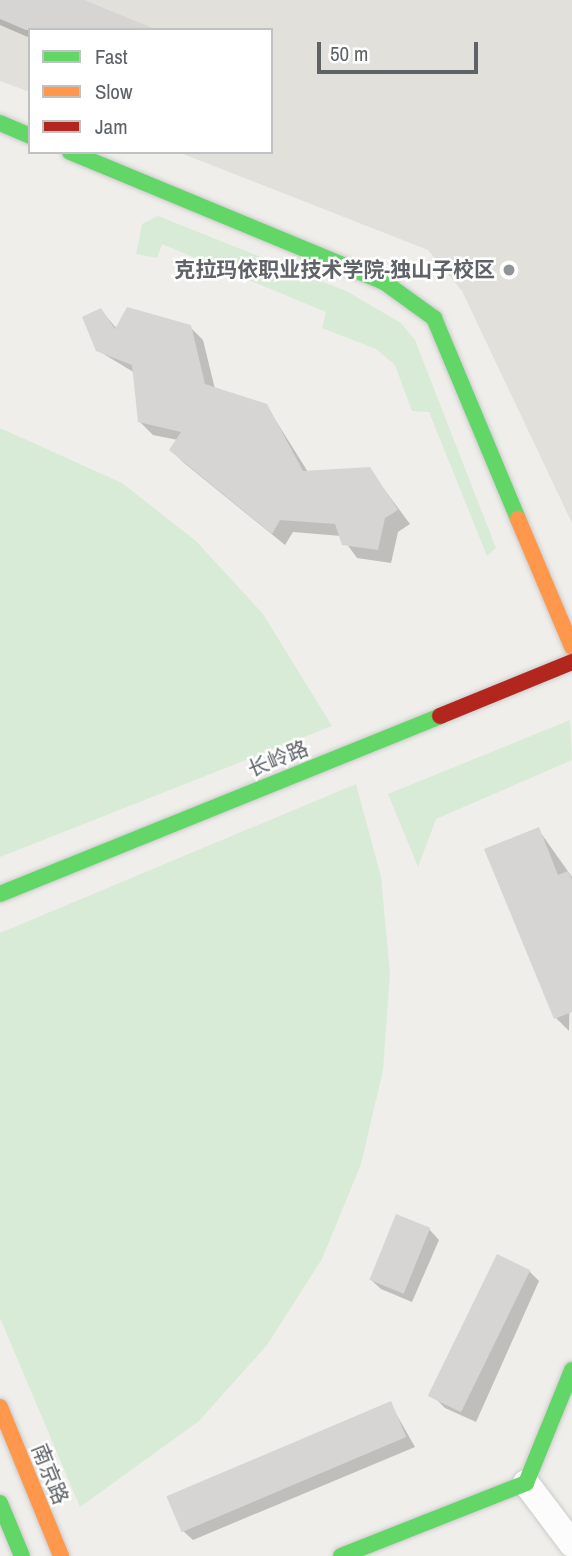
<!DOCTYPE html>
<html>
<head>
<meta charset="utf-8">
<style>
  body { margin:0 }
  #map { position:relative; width:572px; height:1556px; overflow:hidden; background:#efeeea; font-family:"Archivo Narrow","Noto Sans SC",sans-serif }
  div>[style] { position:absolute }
  .education>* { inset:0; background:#e2e0da }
  .green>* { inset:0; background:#d8ebd6 }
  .shadow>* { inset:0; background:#0003 }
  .building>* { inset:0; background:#d6d5d3; transform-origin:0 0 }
  .roads { filter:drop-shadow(0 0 2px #cbcccc) drop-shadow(0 0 2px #cbcccc) }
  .street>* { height:26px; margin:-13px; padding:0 13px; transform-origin:13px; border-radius:13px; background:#fdfcfc }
  .fast>* { height:16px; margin:-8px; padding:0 8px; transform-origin:8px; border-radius:8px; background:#63d668 }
  .slow>* { height:16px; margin:-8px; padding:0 8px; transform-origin:8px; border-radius:8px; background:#ff974d }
  .jam>* { height:16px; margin:-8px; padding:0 8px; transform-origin:8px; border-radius:8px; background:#b3261e }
  .dots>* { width:19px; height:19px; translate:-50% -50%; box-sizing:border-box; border:4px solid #fff; border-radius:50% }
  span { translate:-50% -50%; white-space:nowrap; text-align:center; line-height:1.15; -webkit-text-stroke:5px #fff; paint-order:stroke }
  .poi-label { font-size:21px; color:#5f6368; font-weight:700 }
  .right { translate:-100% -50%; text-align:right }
  .street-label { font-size:21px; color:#5f6368 }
  .legend { position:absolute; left:28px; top:28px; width:245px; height:126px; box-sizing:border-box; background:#fff; border:2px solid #bfc1c3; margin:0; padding:9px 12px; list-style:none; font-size:21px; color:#5f6368 }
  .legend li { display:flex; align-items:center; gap:14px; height:35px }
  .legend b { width:35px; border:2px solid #bfc1c3 }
  .scale { position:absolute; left:317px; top:42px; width:161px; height:32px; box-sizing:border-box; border:4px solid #5f6368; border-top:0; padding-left:9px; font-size:21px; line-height:24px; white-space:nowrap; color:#5f6368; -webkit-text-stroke:5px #fff; paint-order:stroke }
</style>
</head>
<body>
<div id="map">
  <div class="education">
    <i style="clip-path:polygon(0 0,572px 0,572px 523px,462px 291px,428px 250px,178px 152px,271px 152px,271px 30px,30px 30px,30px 92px,0 81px)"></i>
  </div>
  <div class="green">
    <i style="clip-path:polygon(158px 216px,346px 291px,401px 323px,415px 340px,496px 548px,487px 556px,429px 412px,412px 411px,395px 365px,376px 349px,322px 328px,326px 312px,162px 244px,157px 258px,136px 254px,142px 224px)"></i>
    <i style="clip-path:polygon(0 428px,122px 483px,196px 541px,263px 614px,332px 726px,0 857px)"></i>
    <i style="clip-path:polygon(570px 720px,572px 760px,436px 819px,418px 867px,388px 794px)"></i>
    <i style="clip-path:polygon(356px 784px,381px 877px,390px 974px,383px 1070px,361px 1164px,322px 1259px,267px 1345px,199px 1421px,80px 1507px,0 1318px,0 933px)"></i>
  </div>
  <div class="shadow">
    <i style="clip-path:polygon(0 0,79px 0,151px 30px,30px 30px,30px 38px,0 25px)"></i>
    <i style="clip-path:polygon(101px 310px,117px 329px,190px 327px,203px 340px,215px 389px,266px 405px,308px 472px,369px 469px,410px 524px,398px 532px,391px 563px,357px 558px,341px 536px,293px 532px,285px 545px,184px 463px,171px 450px,178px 440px,153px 435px,139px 421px,135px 373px,97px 350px)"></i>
    <i style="clip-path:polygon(538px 829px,572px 877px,569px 1031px,556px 1018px)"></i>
    <i style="clip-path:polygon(429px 1229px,439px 1240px,412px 1302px,381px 1289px,370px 1279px)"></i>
    <i style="clip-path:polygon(529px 1271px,539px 1281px,476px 1422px,445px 1408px,435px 1398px)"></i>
    <i style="clip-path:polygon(390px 1403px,415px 1447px,193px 1540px,182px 1530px)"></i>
  </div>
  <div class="building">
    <i style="clip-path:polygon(0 0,84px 0,155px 29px,26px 30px,0 19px)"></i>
    <i style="clip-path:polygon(127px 307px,191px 325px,205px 384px,267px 404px,303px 471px,370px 467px,398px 510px,385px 518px,378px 550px,342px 545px,335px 524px,280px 520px,272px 534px,169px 450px,181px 432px,138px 422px,132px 365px,96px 351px,82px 317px,101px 308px,115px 329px)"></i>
    <i style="clip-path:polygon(539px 827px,558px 875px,568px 871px,572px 880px,572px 1012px,554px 1019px,484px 849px)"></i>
    <i style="left:396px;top:1214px;width:37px;height:71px;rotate:22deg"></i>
    <i style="left:497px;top:1254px;width:37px;height:158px;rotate:26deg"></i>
    <i style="left:391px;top:1401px;width:39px;height:244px;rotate:67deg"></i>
  </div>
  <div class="roads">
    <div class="street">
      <i style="left:526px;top:1483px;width:76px;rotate:53deg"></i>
    </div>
    <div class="fast">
      <i style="left:0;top:123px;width:33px;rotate:23deg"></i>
      <i style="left:70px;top:152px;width:340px;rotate:22.5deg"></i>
      <i style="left:384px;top:282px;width:62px;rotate:35.8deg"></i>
      <i style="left:434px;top:318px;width:218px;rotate:67.3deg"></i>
      <i style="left:0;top:894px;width:475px;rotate:-22deg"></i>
      <i style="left:0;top:1503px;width:57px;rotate:67.5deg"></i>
      <i style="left:341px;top:1556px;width:199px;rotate:-21.5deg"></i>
      <i style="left:526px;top:1483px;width:122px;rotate:-67.8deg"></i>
    </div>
    <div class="slow">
      <i style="left:518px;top:519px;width:139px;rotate:67.1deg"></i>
      <i style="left:0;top:1407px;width:161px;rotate:67.7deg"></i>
    </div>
    <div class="jam">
      <i style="left:440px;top:716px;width:143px;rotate:-22.2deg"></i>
    </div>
  </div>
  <div class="dots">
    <i style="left:509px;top:270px;background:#919496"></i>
  </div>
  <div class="poi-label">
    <span class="right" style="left:495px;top:270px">克拉玛依职业技术学院-独山子校区</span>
  </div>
  <div class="street-label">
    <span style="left:278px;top:759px;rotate:-22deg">长岭路</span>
    <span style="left:50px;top:1474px;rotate:68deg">南京路</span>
  </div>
  <ul class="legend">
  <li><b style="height:9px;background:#63d668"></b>Fast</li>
  <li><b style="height:9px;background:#ff974d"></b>Slow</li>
  <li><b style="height:9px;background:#b3261e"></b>Jam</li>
  </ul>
  <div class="scale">50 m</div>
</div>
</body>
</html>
